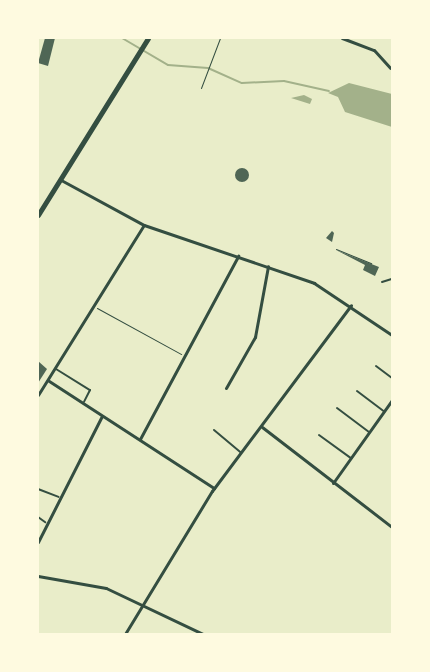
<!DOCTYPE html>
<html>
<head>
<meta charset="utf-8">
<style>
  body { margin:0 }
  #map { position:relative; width:430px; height:672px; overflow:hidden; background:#e9edc9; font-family:"Titillium Web",sans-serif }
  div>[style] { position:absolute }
  .water>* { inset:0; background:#a3b18a }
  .stream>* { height:2px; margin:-1px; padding:0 1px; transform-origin:1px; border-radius:1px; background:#a3b18a }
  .building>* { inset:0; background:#4f6655 }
  .round { border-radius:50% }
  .path>* { height:1px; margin:-0.5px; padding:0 0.5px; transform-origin:0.5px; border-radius:0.5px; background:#344e41 }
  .service>* { height:2px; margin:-1px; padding:0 1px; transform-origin:1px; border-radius:1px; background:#344e41 }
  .minor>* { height:3px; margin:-1.5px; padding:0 1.5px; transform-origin:1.5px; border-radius:1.5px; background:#344e41 }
  .primary>* { height:5px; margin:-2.5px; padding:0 2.5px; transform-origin:2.5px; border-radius:2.5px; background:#344e41 }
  span { translate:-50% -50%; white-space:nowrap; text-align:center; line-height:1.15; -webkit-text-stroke:4.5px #fefae0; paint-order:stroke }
  .frame { position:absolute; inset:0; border:39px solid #fefae0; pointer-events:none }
</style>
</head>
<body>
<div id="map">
  <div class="water">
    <i style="clip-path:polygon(349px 83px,392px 94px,392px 127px,345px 112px,338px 97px,328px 93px)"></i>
    <i style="clip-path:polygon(304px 95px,312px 99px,310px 104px,291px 98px)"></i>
  </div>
  <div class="stream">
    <i style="left:122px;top:38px;width:53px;rotate:30.4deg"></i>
    <i style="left:168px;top:65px;width:40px;rotate:4.3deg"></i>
    <i style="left:208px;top:68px;width:37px;rotate:24deg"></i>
    <i style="left:242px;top:83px;width:42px;rotate:-2.7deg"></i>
    <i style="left:284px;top:81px;width:46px;rotate:12.5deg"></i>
  </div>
  <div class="building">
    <i style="clip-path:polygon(45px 38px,55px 38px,48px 66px,38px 63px)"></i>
    <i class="round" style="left:235px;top:168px;width:14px;height:14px"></i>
    <i style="clip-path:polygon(332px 231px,334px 233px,332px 242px,326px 238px)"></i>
    <i style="clip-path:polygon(336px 250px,379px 267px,375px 276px,363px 270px,365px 265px)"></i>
    <i style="clip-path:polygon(38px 361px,47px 369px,38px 383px)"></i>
  </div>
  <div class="path">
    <i style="left:201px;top:88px;width:53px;rotate:-69.2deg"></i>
    <i style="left:336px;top:249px;width:38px;rotate:22deg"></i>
    <i style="left:97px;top:308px;width:96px;rotate:28.7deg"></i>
  </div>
  <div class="service">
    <i style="left:382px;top:282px;width:10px;rotate:-17deg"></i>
    <i style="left:376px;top:366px;width:20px;rotate:37deg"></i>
    <i style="left:56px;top:369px;width:40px;rotate:32deg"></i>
    <i style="left:90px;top:390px;width:13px;rotate:117deg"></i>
    <i style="left:357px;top:391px;width:34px;rotate:37deg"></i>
    <i style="left:337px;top:408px;width:40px;rotate:37deg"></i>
    <i style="left:214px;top:430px;width:35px;rotate:40deg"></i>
    <i style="left:319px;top:435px;width:39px;rotate:36deg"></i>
    <i style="left:38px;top:489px;width:22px;rotate:21deg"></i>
    <i style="left:38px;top:517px;width:9px;rotate:36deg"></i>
  </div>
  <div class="minor">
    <i style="left:342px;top:38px;width:34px;rotate:21deg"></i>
    <i style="left:374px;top:50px;width:24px;rotate:48deg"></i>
    <i style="left:61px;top:180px;width:94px;rotate:28.5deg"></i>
    <i style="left:144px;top:225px;width:180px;rotate:18.8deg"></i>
    <i style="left:314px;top:283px;width:94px;rotate:33.7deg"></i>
    <i style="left:49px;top:381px;width:197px;rotate:33deg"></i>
    <i style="left:226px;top:388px;width:59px;rotate:-60.4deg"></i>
    <i style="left:255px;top:337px;width:72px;rotate:-79.6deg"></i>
    <i style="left:38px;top:395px;width:200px;rotate:-58.1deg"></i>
    <i style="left:262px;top:427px;width:164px;rotate:37.6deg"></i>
    <i style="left:140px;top:439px;width:208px;rotate:-61.8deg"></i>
    <i style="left:333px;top:483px;width:102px;rotate:-54.6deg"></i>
    <i style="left:38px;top:542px;width:141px;rotate:-63.1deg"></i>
    <i style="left:38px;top:576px;width:69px;rotate:10deg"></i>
    <i style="left:106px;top:588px;width:107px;rotate:25.4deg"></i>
    <i style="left:125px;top:634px;width:167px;rotate:-58.7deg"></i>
    <i style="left:212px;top:491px;width:232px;rotate:-53.2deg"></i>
  </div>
  <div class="primary">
    <i style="left:38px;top:215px;width:208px;rotate:-58.1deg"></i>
  </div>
  <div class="frame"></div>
</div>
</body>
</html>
